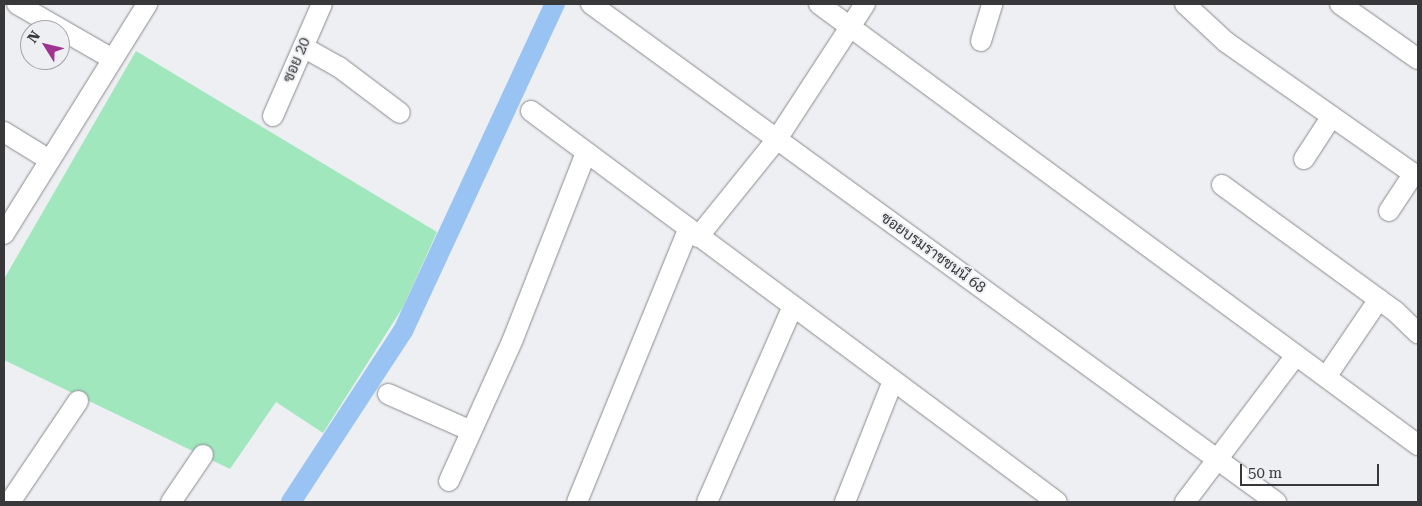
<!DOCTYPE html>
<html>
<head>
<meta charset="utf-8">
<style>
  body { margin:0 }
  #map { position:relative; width:1422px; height:506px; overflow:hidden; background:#eeeff3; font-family:"Roboto Serif",Sarabun,serif }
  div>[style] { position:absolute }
  .green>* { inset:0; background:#a0e7bd }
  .canal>* { height:20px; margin:-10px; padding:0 10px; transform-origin:10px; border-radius:10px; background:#98c3f3 }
  .roads { filter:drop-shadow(0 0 1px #8a8a8e) drop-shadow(0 0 1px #8a8a8e) }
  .minor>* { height:20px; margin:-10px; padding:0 10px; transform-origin:10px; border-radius:10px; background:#fff }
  span { translate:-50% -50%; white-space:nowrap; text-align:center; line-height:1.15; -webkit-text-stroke:4px #eeeff3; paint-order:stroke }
  .street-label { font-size:15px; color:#38383a }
  .frame { position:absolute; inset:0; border:5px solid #38383a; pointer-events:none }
  .north { position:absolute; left:20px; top:20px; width:50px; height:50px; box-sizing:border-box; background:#eeeff3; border:1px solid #a5a6a9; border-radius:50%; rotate:306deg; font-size:14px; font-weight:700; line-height:20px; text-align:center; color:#38383a }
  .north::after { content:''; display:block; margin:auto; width:18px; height:22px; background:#a03393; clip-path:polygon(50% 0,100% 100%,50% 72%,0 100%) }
  .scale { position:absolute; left:1240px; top:464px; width:139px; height:22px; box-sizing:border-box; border:2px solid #38383a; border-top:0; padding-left:6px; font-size:15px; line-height:18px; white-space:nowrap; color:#38383a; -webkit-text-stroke:4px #eeeff3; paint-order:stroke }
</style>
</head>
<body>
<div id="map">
  <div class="green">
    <i style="clip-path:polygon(136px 51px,437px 232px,403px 307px,323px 433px,276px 402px,230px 469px,4px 360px,4px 279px)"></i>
  </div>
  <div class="canal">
    <i style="left:291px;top:502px;width:204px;rotate:-56.8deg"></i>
    <i style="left:403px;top:331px;width:361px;rotate:-65.1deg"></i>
  </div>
  <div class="roads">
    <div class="minor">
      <i style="left:17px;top:4px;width:108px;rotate:29.9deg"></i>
      <i style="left:591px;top:4px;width:847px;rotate:36.02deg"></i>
      <i style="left:819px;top:4px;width:744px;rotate:36.36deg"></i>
      <i style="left:1185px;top:4px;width:56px;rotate:42.8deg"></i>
      <i style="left:1226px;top:42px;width:235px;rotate:35.1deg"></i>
      <i style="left:1340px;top:4px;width:95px;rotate:35.2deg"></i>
      <i style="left:981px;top:41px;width:39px;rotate:-73deg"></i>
      <i style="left:303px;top:47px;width:41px;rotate:29.1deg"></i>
      <i style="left:339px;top:67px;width:76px;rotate:37deg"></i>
      <i style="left:531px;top:111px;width:655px;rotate:36.63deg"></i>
      <i style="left:273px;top:116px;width:122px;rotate:-66.4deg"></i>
      <i style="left:4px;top:132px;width:52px;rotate:31.5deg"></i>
      <i style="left:1304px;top:159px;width:51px;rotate:-56.9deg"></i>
      <i style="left:1222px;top:185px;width:214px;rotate:36.1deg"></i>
      <i style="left:1395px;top:311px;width:32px;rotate:44deg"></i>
      <i style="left:1389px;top:211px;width:45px;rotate:-56.7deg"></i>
      <i style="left:4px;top:234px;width:271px;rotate:-58.1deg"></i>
      <i style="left:698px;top:237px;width:126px;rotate:-51.1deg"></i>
      <i style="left:777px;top:139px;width:161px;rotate:-56.9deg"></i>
      <i style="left:1326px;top:377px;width:94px;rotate:-55.8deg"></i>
      <i style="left:388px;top:394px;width:89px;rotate:24deg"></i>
      <i style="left:449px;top:481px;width:156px;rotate:-65.7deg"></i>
      <i style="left:513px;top:339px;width:200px;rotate:-68.6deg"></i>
      <i style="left:10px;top:502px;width:122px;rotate:-56deg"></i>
      <i style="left:171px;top:502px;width:57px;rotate:-55.8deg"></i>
      <i style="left:577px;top:502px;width:294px;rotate:-67.8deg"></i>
      <i style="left:707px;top:502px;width:214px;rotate:-66.3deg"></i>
      <i style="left:845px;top:502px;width:130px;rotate:-68.4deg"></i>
      <i style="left:1185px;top:502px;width:184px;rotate:-52.9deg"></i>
    </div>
  </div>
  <div class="street-label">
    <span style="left:297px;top:60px;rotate:-67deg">ซอย 20</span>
    <span style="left:933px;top:253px;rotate:36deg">ซอยบรมราชชนนี 68</span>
  </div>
  <div class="frame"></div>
  <div class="north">N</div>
  <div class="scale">50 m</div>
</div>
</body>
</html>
